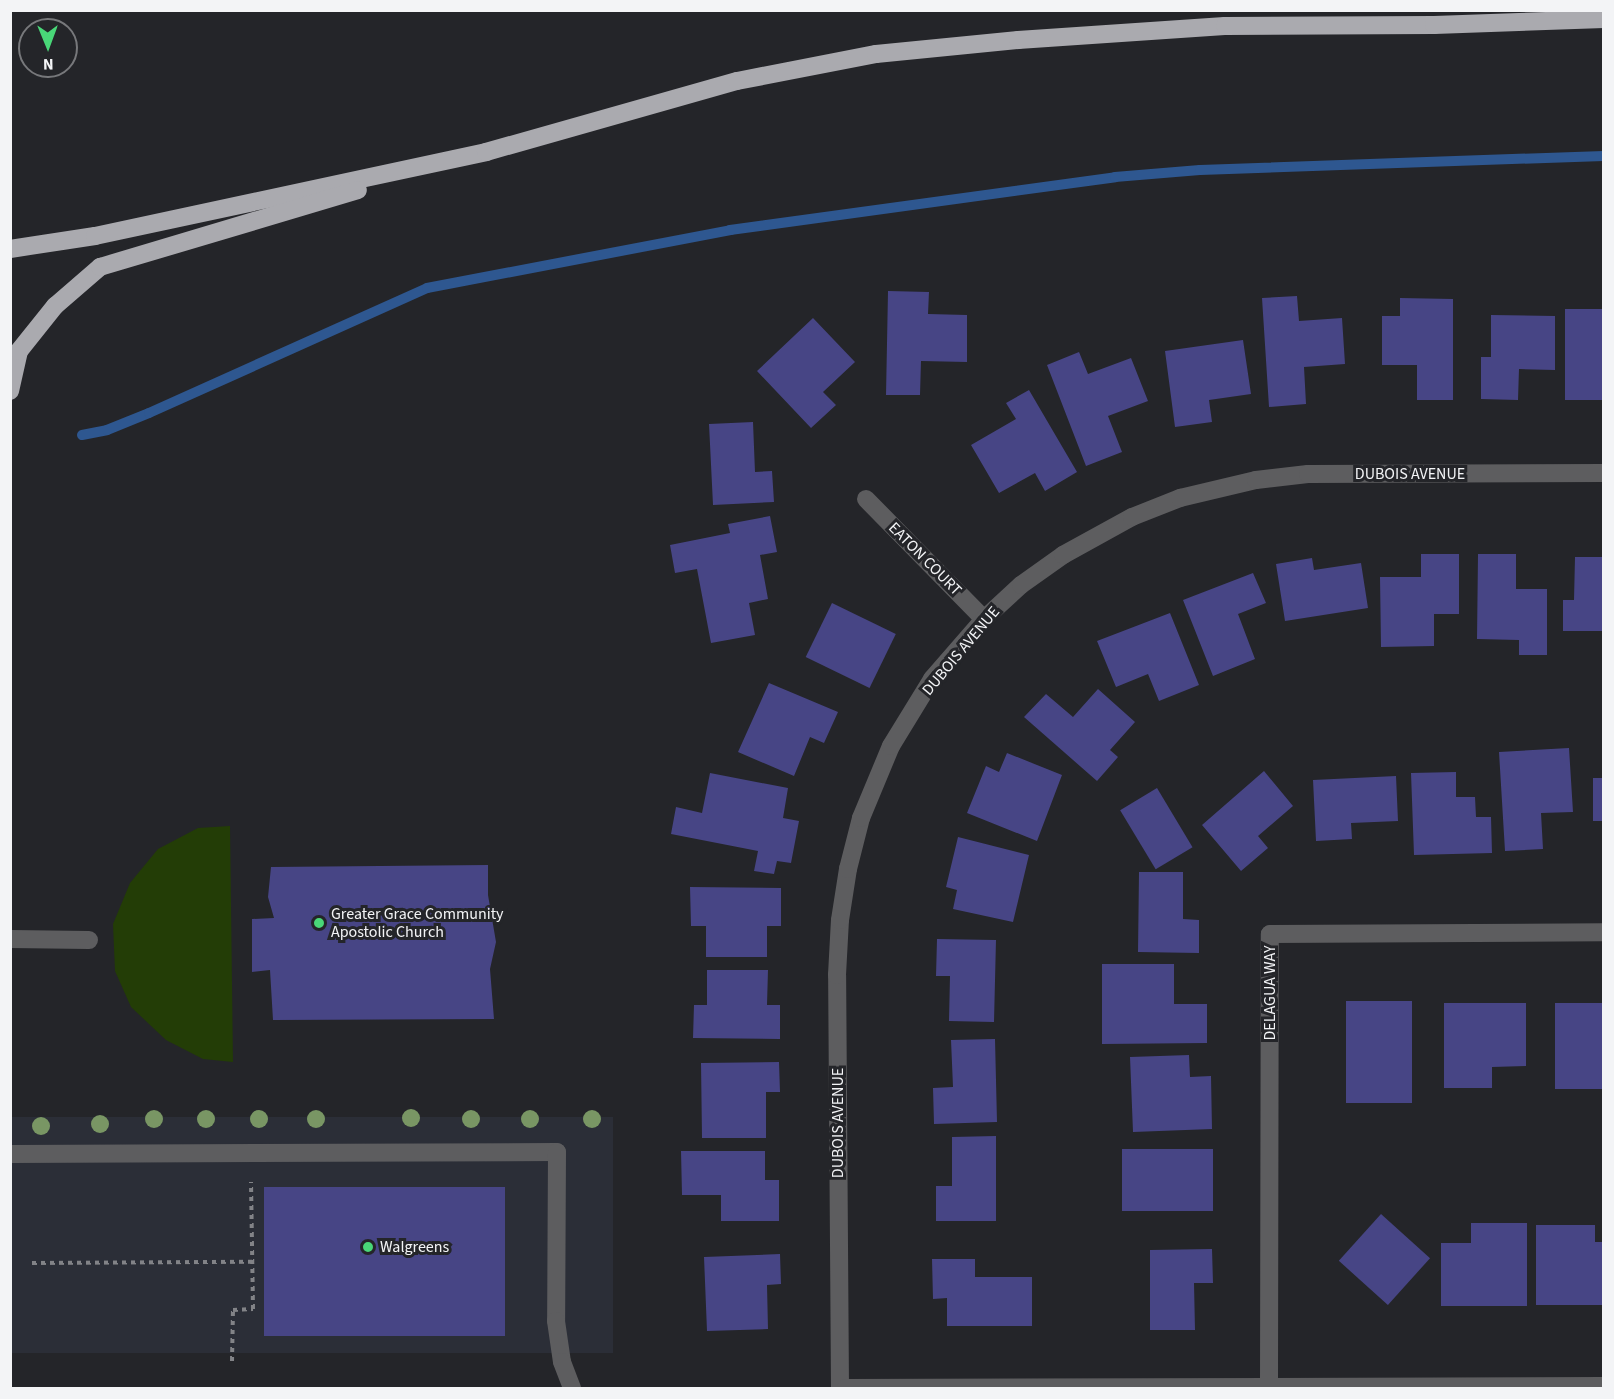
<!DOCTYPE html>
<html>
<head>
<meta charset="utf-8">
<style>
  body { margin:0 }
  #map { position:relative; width:1614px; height:1399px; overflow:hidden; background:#242529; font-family:"Source Sans 3",sans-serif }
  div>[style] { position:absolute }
  .built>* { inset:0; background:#2b2e37; transform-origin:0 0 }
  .green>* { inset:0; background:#233d06 }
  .stream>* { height:10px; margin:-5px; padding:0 5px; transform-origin:5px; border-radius:5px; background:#2e5790 }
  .building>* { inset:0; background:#474585; transform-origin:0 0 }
  .path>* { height:4px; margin-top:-2px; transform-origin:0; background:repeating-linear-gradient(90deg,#828387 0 4.5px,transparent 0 9px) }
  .minor>* { height:18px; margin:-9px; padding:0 9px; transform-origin:9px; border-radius:9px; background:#5d5d5f }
  .highway>* { height:18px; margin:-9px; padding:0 9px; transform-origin:9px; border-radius:9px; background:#aaaaaf }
  .trees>* { width:18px; height:18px; margin:-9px; border-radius:50%; background:#799664 }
  .dots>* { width:16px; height:16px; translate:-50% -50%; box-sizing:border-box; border:3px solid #242529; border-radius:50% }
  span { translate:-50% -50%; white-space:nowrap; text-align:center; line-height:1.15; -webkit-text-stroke:6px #242529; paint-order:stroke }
  .street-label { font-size:16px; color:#f3f4f6 }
  .poi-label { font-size:16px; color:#f3f4f6 }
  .left { translate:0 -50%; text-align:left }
  .frame { position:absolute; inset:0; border:12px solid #f3f4f6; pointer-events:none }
  .north { position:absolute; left:18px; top:18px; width:60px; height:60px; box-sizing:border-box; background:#242529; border:2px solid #77787b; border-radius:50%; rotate:179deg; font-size:16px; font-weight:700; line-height:24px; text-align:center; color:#f3f4f6 }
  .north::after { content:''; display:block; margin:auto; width:21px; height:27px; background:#49d778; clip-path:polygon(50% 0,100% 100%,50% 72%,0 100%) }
</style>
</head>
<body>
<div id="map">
  <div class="built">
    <i style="left:613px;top:1117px;width:236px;height:603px;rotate:90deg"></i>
  </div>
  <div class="green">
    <i style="clip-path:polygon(230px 826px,233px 1062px,203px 1059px,166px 1040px,131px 1007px,115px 971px,113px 924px,130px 883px,158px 849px,198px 828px)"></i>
  </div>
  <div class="stream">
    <i style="left:82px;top:435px;width:25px;rotate:-11deg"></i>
    <i style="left:107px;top:430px;width:45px;rotate:-22deg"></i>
    <i style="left:149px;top:413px;width:305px;rotate:-24.2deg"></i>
    <i style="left:427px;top:288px;width:309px;rotate:-10.8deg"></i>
    <i style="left:730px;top:230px;width:389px;rotate:-7.8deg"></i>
    <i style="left:1115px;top:177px;width:85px;rotate:-4.7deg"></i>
    <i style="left:1200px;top:170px;width:404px;rotate:-2deg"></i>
  </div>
  <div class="building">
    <i style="clip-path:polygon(888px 291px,929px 292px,928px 314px,967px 315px,967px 362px,921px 361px,920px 395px,886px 395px)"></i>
    <i style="clip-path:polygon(1297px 296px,1299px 321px,1342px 318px,1345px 364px,1304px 367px,1306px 404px,1269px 407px,1262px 298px)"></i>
    <i style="clip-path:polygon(1400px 298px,1453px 299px,1453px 400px,1417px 400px,1417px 365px,1382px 365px,1382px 316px,1400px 316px)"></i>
    <i style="left:1565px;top:309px;width:39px;height:91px"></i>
    <i style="clip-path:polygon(1491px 315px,1555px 316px,1555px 370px,1519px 369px,1518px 400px,1481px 399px,1481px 357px,1491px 357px)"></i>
    <i style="clip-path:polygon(813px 318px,855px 362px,823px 392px,836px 405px,811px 428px,757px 371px)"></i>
    <i style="clip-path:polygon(1243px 340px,1251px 394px,1209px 400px,1212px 422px,1175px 427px,1165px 351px)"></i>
    <i style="clip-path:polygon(1079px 352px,1088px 374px,1131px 358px,1148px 401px,1108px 416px,1122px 452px,1086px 466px,1047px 365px)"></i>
    <i style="clip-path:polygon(1029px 390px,1077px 472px,1045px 491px,1035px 473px,999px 493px,971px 445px,1016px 419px,1006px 403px)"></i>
    <i style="clip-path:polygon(753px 422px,755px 472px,772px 471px,774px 502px,713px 505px,709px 424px)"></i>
    <i style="clip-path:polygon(770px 516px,777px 552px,760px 555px,768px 599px,749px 603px,755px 635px,711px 643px,697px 569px,675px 573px,670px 545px,730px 533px,728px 524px)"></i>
    <i style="clip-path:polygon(1421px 554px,1459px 554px,1459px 614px,1434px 614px,1434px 646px,1381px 647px,1380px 577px,1421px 577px)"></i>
    <i style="clip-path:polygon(1478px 554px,1516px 554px,1516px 589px,1547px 589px,1547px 655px,1519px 655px,1519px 640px,1477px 639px)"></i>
    <i style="clip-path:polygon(1575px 557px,1604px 557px,1604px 631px,1563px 631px,1563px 600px,1574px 600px)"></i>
    <i style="clip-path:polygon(1312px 558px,1314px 570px,1361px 563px,1368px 608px,1285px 621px,1276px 564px)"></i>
    <i style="clip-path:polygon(1253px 573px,1266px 603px,1238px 614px,1255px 659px,1213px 676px,1183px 600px)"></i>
    <i style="left:832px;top:603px;width:71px;height:60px;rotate:26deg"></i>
    <i style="clip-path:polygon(1170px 613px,1199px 685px,1159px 701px,1148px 674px,1116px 687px,1097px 641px)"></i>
    <i style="clip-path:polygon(769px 683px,838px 712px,824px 743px,810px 737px,794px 776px,738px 752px)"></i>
    <i style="clip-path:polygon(1098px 689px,1135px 722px,1110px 750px,1118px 757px,1097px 781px,1024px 717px,1046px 694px,1073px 717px)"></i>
    <i style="clip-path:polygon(1569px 748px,1573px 812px,1541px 813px,1543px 849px,1505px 851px,1499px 752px)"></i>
    <i style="clip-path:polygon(1007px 753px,1062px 775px,1037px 841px,967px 813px,986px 766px,999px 772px)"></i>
    <i style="clip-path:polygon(1264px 771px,1293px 806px,1258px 836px,1268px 848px,1241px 871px,1202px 825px)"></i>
    <i style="clip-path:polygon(1456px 772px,1456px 797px,1475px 797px,1476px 817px,1491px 817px,1492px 853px,1414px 855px,1411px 773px)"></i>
    <i style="clip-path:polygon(710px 773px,788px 788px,783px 818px,799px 821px,791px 863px,777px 861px,774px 874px,754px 871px,758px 851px,671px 834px,676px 807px,702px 813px)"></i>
    <i style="clip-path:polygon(1396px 776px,1398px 821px,1351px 823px,1352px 839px,1316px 841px,1313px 780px)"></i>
    <i style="left:1593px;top:778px;width:11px;height:43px"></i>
    <i style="left:1157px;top:788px;width:69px;height:43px;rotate:59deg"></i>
    <i style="clip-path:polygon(958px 837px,1029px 855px,1013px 922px,953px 909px,957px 890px,946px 887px)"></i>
    <i style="clip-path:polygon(488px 865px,488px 895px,496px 942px,490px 969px,494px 1019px,273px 1020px,270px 970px,252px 972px,252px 919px,274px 918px,268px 897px,271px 867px)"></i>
    <i style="clip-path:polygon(1139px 872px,1183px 872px,1183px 919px,1199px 920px,1199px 953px,1138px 952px)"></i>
    <i style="clip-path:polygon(690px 887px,781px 888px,781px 926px,767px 926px,767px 957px,706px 957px,706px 926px,691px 926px)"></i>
    <i style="clip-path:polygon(937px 939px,996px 940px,994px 1022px,949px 1021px,950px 976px,936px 976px)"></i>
    <i style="clip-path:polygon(1102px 964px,1174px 964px,1174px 1004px,1207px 1004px,1207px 1043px,1102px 1044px)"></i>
    <i style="clip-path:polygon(707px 970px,768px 970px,767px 1005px,780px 1005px,780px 1039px,693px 1038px,694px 1005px,707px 1005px)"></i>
    <i style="left:1346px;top:1001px;width:66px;height:102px"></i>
    <i style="clip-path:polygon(1444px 1003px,1526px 1003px,1526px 1066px,1492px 1067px,1492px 1088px,1444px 1088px)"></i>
    <i style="left:1604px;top:1003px;width:86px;height:49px;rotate:90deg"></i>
    <i style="clip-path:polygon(995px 1039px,997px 1122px,934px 1124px,933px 1088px,953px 1087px,951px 1040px)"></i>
    <i style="clip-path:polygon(1189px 1055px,1190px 1077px,1211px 1076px,1212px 1129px,1133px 1132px,1130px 1057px)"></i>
    <i style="clip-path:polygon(779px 1062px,780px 1092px,766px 1092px,766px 1138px,702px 1138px,701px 1063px)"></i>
    <i style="clip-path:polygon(996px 1136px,996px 1221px,936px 1221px,936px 1186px,952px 1186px,952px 1137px)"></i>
    <i style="left:1213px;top:1149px;width:62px;height:91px;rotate:90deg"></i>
    <i style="clip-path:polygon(681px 1151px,765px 1151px,765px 1180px,779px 1180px,779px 1221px,721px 1221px,721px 1195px,682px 1195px)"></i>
    <i style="left:264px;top:1187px;width:241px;height:149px"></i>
    <i style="left:1381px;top:1214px;width:66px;height:63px;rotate:42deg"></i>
    <i style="clip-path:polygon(1471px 1223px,1527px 1223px,1527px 1306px,1441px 1306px,1441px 1243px,1471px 1243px)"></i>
    <i style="clip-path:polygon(1536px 1225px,1595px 1225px,1595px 1242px,1604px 1242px,1604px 1305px,1536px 1305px)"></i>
    <i style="clip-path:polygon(1212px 1249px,1213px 1283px,1194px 1283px,1195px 1330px,1150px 1330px,1150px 1250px)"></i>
    <i style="clip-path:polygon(780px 1254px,781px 1284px,767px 1285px,768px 1329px,707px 1331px,704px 1257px)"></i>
    <i style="clip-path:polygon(932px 1259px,975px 1259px,975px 1277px,1032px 1277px,1032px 1326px,947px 1326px,947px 1298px,933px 1299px)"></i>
  </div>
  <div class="path">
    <i style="left:32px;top:1263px;width:220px;rotate:-0.3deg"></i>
    <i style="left:232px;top:1361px;width:51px;rotate:-88.9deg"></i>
    <i style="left:233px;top:1310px;width:20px;rotate:-3deg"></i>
    <i style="left:253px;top:1309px;width:127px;rotate:-90.9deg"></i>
  </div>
  <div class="minor">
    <i style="left:866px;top:499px;width:168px;rotate:45.5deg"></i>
    <i style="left:10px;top:939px;width:79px;rotate:0.7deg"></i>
    <i style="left:10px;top:1154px;width:547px;rotate:-0.21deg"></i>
    <i style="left:557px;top:1152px;width:169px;rotate:90.3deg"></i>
    <i style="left:556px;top:1321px;width:41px;rotate:81.7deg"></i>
    <i style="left:562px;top:1362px;width:28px;rotate:69deg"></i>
    <i style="left:1269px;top:1387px;width:453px;rotate:-89.9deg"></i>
    <i style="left:1270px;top:934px;width:334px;rotate:-0.3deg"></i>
    <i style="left:840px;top:1388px;width:413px;rotate:-90.4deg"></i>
    <i style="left:837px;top:975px;width:55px;rotate:-86.9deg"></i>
    <i style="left:840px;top:920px;width:52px;rotate:-81.1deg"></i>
    <i style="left:848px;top:869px;width:53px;rotate:-75.7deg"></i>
    <i style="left:861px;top:818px;width:78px;rotate:-67.4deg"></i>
    <i style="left:891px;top:746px;width:79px;rotate:-58.5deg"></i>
    <i style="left:932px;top:679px;width:79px;rotate:-49.1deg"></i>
    <i style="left:984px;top:619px;width:50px;rotate:-42.6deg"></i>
    <i style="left:1021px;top:585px;width:52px;rotate:-35.5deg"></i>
    <i style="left:1063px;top:555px;width:79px;rotate:-28.8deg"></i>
    <i style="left:1132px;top:517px;width:52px;rotate:-21.6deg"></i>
    <i style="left:1180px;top:498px;width:78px;rotate:-13.3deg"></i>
    <i style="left:1256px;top:480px;width:52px;rotate:-6.6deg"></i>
    <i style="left:1308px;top:474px;width:296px;rotate:-0.2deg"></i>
    <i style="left:846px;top:1388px;width:758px;rotate:-0.15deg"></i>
  </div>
  <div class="highway">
    <i style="left:10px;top:249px;width:86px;rotate:-8.7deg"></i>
    <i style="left:95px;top:236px;width:400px;rotate:-12.1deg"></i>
    <i style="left:486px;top:152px;width:261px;rotate:-15.8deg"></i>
    <i style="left:737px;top:81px;width:142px;rotate:-11deg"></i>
    <i style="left:876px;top:54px;width:143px;rotate:-5.6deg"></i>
    <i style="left:1018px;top:40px;width:207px;rotate:-3.9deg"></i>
    <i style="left:1225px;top:26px;width:209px;rotate:-0.3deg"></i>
    <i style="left:1434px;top:25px;width:170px;rotate:-2deg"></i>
    <i style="left:10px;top:391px;width:41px;rotate:-77.3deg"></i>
    <i style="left:19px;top:351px;width:58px;rotate:-51.3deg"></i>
    <i style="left:55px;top:306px;width:60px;rotate:-40.9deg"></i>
    <i style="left:100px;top:267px;width:269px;rotate:-16.6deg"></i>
  </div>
  <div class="trees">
    <i style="left:411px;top:1118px"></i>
    <i style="left:154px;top:1119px"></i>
    <i style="left:206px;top:1119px"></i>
    <i style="left:259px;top:1119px"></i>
    <i style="left:316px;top:1119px"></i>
    <i style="left:471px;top:1119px"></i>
    <i style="left:530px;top:1119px"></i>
    <i style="left:592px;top:1119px"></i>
    <i style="left:100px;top:1124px"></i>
    <i style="left:41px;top:1126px"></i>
  </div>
  <div class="dots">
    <i style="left:319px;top:923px;background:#49d778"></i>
    <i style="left:368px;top:1247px;background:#49d778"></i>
  </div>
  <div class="street-label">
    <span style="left:1410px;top:474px">DUBOIS AVENUE</span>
    <span style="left:925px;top:559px;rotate:45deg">EATON COURT</span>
    <span style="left:961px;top:651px;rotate:-50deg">DUBOIS AVENUE</span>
    <span style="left:1270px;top:993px;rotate:-90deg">DELAGUA WAY</span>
    <span style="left:838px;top:1123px;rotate:-90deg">DUBOIS AVENUE</span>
  </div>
  <div class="poi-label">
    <span class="left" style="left:331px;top:923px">Greater Grace Community<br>Apostolic Church</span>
    <span class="left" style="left:380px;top:1247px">Walgreens</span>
  </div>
  <div class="frame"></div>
  <div class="north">N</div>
</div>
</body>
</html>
